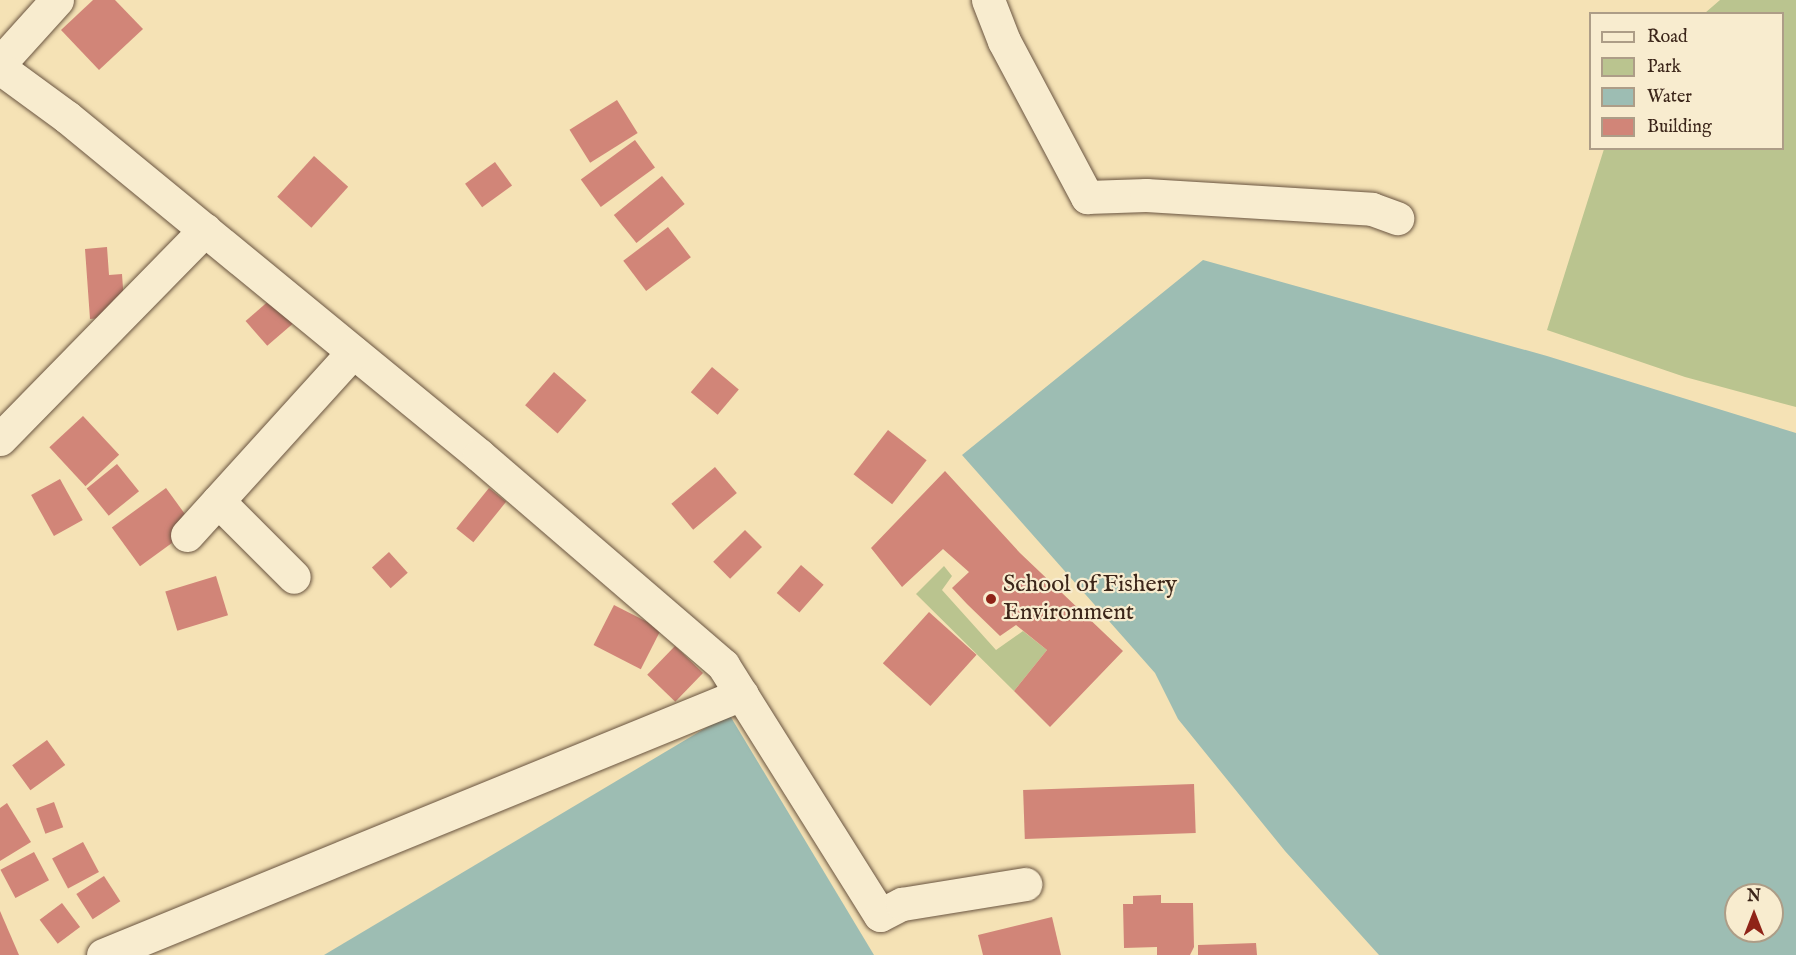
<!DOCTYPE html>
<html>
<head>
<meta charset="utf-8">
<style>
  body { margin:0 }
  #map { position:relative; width:1796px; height:955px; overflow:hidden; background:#f5e2b5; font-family:"IM FELL English",serif }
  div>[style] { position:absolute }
  .green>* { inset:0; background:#bac48f }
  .water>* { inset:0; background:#9dbdb3 }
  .building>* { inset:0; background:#d18578; transform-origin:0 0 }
  .roads { filter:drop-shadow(0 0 2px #6a5541) drop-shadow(0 0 2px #6a5541) }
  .minor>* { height:33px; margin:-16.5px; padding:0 16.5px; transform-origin:16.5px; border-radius:16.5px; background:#f8eccf }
  .dots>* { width:16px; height:16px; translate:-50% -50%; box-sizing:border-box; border:3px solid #f8eccf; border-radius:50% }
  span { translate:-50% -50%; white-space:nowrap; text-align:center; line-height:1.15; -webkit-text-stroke:4.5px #f8eccf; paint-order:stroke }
  .poi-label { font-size:24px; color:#3c261a }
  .left { translate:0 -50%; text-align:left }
  .legend { position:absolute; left:1589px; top:12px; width:195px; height:138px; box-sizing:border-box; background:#f8eccf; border:2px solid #ad9d87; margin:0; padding:8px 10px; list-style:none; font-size:18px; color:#3c261a }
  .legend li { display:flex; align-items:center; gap:12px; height:30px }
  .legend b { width:30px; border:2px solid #ad9d87 }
  .north { position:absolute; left:1724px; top:883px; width:60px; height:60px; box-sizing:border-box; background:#f8eccf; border:2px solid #ad9d87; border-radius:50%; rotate:0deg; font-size:16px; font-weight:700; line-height:24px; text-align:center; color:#3c261a }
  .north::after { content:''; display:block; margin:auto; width:21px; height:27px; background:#8f2418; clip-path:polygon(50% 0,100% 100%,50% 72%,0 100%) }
</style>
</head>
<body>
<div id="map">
  <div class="green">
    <i style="clip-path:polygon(1720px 0,1796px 0,1796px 407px,1685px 377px,1547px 330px,1604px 149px,1782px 148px,1782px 14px,1705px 13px)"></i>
    <i style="clip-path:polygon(944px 566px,952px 576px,942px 590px,996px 650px,1023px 631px,1047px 650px,1014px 691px,916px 594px)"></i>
  </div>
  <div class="water">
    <i style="clip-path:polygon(evenodd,1203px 260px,1547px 356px,1796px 433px,1796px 955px,1379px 955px,1285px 851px,1178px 719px,1155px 673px,962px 455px,1203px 260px,1736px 895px,1772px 895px,1772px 931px,1736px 931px,1736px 895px)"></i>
    <i style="clip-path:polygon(729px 714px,874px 955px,324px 955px)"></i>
  </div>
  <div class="building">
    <i style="clip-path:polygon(93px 0,115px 0,143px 29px,99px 70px,61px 30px)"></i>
    <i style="left:617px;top:100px;width:39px;height:56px;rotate:58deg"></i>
    <i style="left:635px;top:140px;width:34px;height:67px;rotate:54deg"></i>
    <i style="left:314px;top:156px;width:46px;height:55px;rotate:42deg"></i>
    <i style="left:495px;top:162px;width:29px;height:37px;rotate:54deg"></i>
    <i style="left:662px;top:176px;width:36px;height:62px;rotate:51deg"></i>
    <i style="left:668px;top:227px;width:38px;height:56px;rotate:53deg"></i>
    <i style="clip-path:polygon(107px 247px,109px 275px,122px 274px,125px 316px,90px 319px,85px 249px)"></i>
    <i style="left:272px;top:298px;width:33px;height:35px;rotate:49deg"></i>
    <i style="left:712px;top:367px;width:35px;height:33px;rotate:40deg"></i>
    <i style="left:554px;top:372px;width:43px;height:44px;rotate:41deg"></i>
    <i style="left:83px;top:416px;width:53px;height:46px;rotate:47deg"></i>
    <i style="left:888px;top:430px;width:49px;height:56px;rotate:38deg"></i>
    <i style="left:117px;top:464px;width:35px;height:39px;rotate:51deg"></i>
    <i style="left:715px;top:467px;width:34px;height:57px;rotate:50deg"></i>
    <i style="clip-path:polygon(945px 471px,1020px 553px,1123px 651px,1050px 727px,1014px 691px,1047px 650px,1016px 625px,1000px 636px,967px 604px,952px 588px,969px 572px,943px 549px,902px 587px,871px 548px)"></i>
    <i style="left:60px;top:479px;width:47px;height:33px;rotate:61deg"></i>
    <i style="left:166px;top:488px;width:48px;height:67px;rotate:54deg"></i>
    <i style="left:489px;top:488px;width:22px;height:52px;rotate:39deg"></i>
    <i style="left:745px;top:530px;width:24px;height:45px;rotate:45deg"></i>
    <i style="left:389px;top:552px;width:28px;height:23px;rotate:48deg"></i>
    <i style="left:801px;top:565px;width:30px;height:37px;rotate:41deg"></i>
    <i style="left:216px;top:576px;width:41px;height:53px;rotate:73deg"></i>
    <i style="left:614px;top:605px;width:53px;height:45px;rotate:27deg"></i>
    <i style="left:929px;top:612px;width:64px;height:69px;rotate:42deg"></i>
    <i style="left:675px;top:646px;width:39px;height:40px;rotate:44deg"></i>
    <i style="left:47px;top:740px;width:31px;height:43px;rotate:54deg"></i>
    <i style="left:1194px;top:784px;width:49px;height:171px;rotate:88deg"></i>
    <i style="left:54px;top:802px;width:27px;height:19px;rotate:70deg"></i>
    <i style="clip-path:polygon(7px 803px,31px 842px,0 861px,0 808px)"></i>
    <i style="left:83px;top:842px;width:34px;height:35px;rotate:62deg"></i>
    <i style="left:34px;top:852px;width:32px;height:38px;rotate:62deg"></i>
    <i style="left:104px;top:876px;width:30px;height:33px;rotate:57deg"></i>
    <i style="clip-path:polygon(1161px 895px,1161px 903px,1193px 903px,1194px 947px,1190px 955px,1157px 955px,1157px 947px,1124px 948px,1123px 904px,1133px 904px,1133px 896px)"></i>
    <i style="left:62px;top:903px;width:30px;height:28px;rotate:53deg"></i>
    <i style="clip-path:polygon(0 911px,19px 955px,0 955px)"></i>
    <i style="clip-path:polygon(1052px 917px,1061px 955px,983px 955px,978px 935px)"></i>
    <i style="clip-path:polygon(1256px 943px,1257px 955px,1198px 955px,1198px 945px)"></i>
  </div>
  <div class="roads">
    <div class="minor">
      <i style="left:988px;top:0;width:44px;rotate:68.7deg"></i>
      <i style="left:1004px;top:41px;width:177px;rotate:62deg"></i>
      <i style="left:1087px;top:197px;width:59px;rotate:-1.9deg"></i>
      <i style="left:1146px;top:195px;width:226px;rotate:3.5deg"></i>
      <i style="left:1372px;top:209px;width:27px;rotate:20deg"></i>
      <i style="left:0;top:63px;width:85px;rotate:-47.9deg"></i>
      <i style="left:0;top:68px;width:83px;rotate:36.2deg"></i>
      <i style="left:67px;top:117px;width:533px;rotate:39.37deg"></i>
      <i style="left:479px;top:455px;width:322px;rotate:40.7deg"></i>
      <i style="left:723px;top:665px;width:295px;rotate:57.9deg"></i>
      <i style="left:880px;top:915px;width:25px;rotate:-27deg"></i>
      <i style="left:902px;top:904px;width:125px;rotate:-9.2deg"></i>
      <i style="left:0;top:439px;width:293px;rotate:-45.6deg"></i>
      <i style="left:218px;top:501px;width:107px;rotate:45deg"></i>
      <i style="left:187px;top:535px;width:247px;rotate:-47.8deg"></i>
      <i style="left:103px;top:955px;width:690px;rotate:-22.22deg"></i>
    </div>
  </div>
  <div class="dots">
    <i style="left:991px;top:599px;background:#8f2418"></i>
  </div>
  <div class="poi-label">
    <span class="left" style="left:1003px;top:599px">School of Fishery<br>Environment</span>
  </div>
  <ul class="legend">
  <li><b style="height:8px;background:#f8eccf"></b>Road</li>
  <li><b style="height:16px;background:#bac48f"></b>Park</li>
  <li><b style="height:16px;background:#9dbdb3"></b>Water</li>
  <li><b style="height:16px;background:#d18578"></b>Building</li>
  </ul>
  <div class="north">N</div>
</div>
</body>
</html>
